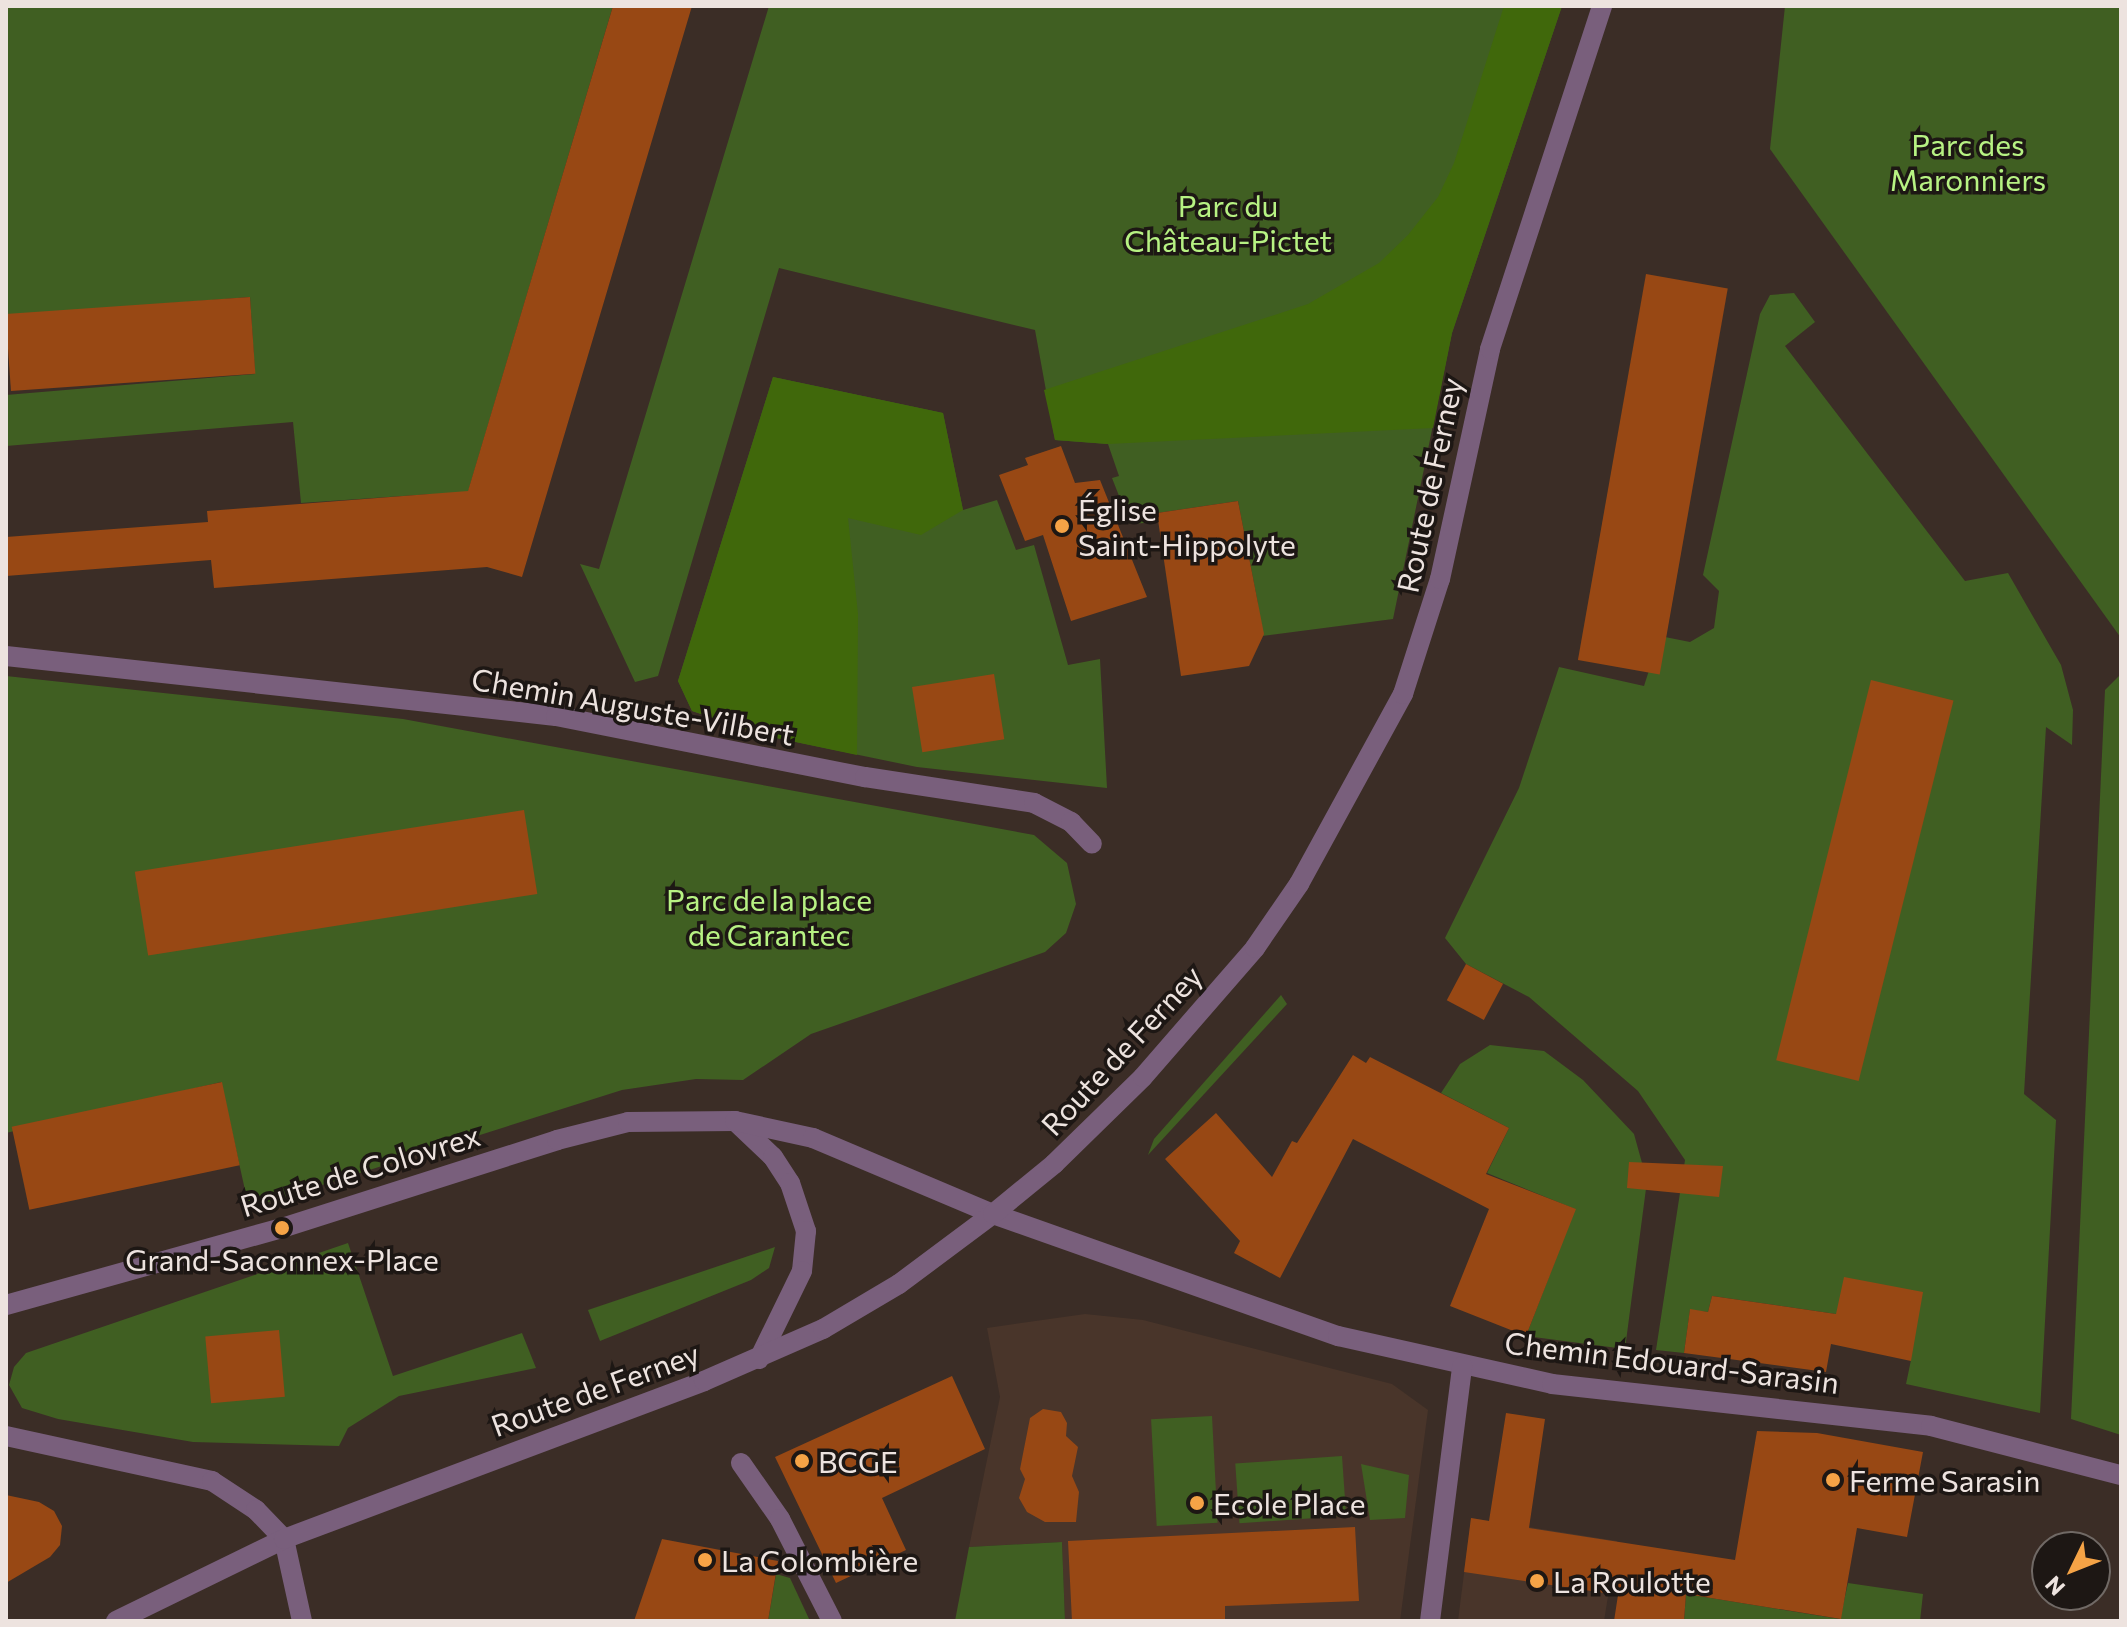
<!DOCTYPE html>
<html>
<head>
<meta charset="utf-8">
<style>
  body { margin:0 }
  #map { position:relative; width:2127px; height:1627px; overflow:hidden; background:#3b2d26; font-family:Commissioner,sans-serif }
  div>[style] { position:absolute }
  .built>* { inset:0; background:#49352a }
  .green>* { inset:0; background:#405f22; transform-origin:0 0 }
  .forest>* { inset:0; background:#40680b }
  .building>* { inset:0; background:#984814; transform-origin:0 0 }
  .minor>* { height:20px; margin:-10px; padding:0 10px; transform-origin:10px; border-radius:10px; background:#795f7c }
  .dots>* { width:22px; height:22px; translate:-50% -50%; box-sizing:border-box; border:4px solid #1d1714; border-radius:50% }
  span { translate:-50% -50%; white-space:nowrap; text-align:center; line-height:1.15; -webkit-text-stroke:7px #1d1714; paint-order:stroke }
  .park-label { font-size:30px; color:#b7f283 }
  .street-label { font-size:30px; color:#ede3df }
  .poi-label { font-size:30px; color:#ede3df }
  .left { translate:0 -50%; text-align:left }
  .frame { position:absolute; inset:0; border:8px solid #ede3df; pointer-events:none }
  .north { position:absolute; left:2031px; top:1531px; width:80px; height:80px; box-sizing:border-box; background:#1d1714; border:2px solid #706965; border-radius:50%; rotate:227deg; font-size:22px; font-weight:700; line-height:32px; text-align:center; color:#ede3df }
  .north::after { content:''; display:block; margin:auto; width:28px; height:36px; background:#f5a346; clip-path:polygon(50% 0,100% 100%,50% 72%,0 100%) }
</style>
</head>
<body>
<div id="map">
  <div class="built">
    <i style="clip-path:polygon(1085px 1314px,1143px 1320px,1392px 1384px,1428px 1410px,1400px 1621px,1065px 1621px,1062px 1542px,969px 1547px,1000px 1397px,987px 1328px)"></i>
    <i style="clip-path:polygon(1471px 1518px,1617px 1541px,1604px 1621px,1458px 1621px)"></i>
  </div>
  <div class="green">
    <i style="clip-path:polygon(6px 6px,613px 6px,465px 502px,432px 494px,301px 503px,293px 422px,6px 446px,6px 395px,255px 374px,250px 297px,6px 316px)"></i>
    <i style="clip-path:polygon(769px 6px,1562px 6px,1452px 333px,1393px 619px,1254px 637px,1258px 604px,1238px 501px,1157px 513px,1159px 522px,1130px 524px,1112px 478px,1119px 476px,1108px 444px,1055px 440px,1035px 330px,779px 268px,658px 676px,635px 682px,580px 564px,599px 569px)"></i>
    <i style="clip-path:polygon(1785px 6px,2121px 6px,2121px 638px,1770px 149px)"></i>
    <i style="clip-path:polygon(1794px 293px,1815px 322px,1785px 346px,1965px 581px,2008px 573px,2061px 665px,2073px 710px,2072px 745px,2046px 727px,2024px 1094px,2056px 1120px,2040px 1413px,1906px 1384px,1911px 1360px,1836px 1314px,1712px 1296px,1708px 1312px,1690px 1310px,1684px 1353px,1656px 1350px,1685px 1160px,1638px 1091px,1529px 997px,1466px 964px,1445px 938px,1519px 788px,1559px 667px,1644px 686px,1660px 636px,1690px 642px,1714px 628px,1719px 591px,1703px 575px,1760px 314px,1770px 295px)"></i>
    <i style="clip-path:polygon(773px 377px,943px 413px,963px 510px,997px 500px,1016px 550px,1034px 545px,1068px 665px,1100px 659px,1107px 788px,917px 767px,767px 736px,692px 711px,678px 681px)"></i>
    <i style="clip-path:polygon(2121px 674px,2121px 1435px,2071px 1419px,2105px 690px)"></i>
    <i style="clip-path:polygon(6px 676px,403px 719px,1034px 835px,1067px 863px,1076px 904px,1066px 933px,1045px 952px,811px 1034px,743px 1080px,696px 1079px,622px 1090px,249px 1208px,221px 1082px,6px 1133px)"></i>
    <i style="clip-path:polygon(1281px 995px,1287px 1004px,1148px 1155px,1154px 1139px)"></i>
    <i style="clip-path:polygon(1490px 1045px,1544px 1051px,1583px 1080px,1634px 1134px,1647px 1181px,1625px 1349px,1526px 1336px,1575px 1209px,1487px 1173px,1509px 1128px,1441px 1093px,1460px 1064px)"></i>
    <i style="clip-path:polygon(348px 1243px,393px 1376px,522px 1333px,536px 1368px,399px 1396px,348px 1428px,339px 1446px,193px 1442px,58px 1419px,22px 1408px,9px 1385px,14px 1367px,26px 1353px)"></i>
    <i style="clip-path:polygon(775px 1247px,769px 1268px,751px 1280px,600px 1341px,588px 1310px)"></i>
    <i style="left:1212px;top:1416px;width:107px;height:61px;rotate:87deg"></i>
    <i style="left:1342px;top:1456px;width:60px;height:107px;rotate:86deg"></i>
    <i style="clip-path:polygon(1361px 1464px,1409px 1475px,1405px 1518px,1370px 1520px)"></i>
    <i style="clip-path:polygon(1062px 1542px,1065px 1621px,955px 1621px,969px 1547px)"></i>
    <i style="clip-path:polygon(776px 1574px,790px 1578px,810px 1621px,768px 1621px)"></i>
    <i style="clip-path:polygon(1848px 1583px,1923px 1594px,1920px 1621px,1684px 1621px,1686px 1594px,1840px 1619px)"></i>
  </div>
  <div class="forest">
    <i style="clip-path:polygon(1504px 6px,1562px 6px,1452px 333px,1433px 428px,1108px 444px,1055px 440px,1044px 390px,1308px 304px,1379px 263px,1408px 235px,1438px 197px,1454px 163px)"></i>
    <i style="clip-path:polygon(773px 377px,943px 413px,963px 510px,921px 535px,848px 518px,858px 614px,857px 755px,767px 736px,692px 711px,678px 681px)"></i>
  </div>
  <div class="building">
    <i style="clip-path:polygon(613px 6px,692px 6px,522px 577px,487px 567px,214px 588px,211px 560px,6px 576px,6px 537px,208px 522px,207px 511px,468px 491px)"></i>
    <i style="left:1646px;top:274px;width:83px;height:392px;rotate:10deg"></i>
    <i style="left:250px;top:297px;width:77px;height:245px;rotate:86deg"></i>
    <i style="clip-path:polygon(1061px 446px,1075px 483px,1100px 480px,1147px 597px,1071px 621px,1043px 535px,1025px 541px,999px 475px,1028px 465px,1025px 458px)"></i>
    <i style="clip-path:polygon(1238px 501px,1264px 634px,1249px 666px,1181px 676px,1157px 513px)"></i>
    <i style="left:994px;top:674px;width:66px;height:83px;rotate:81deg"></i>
    <i style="left:1871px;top:680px;width:85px;height:392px;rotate:14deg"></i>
    <i style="left:524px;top:810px;width:85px;height:394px;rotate:81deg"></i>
    <i style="left:1466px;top:964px;width:42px;height:41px;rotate:28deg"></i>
    <i style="clip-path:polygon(1353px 1055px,1366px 1063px,1370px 1057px,1509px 1128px,1486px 1174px,1576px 1209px,1526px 1336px,1450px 1306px,1489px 1209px,1353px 1139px,1280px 1278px,1234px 1253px,1240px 1241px,1165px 1159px,1216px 1113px,1272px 1177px,1292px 1141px,1297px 1143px)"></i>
    <i style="left:222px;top:1082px;width:85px;height:215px;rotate:78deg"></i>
    <i style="clip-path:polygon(1629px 1162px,1723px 1166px,1719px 1197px,1627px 1188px)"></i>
    <i style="clip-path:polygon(1844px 1277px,1923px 1292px,1911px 1361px,1831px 1344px,1826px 1372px,1684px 1353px,1690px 1309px,1708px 1312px,1712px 1296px,1836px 1314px)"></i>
    <i style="left:279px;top:1330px;width:67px;height:74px;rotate:85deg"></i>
    <i style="clip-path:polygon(952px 1376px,985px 1449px,882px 1498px,906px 1550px,836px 1583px,775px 1457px)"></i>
    <i style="clip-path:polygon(1043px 1409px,1061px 1412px,1067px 1423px,1066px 1436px,1078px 1447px,1072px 1476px,1079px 1492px,1076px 1522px,1045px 1522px,1027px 1512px,1019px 1498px,1025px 1479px,1020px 1469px,1030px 1418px)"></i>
    <i style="clip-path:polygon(1506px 1413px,1545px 1419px,1529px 1528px,1735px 1560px,1757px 1431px,1817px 1433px,1923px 1452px,1907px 1537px,1857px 1528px,1841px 1619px,1686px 1594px,1684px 1621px,1614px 1621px,1618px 1595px,1464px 1572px,1471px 1518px,1489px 1521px)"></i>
    <i style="clip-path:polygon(6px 1495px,39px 1502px,54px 1511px,62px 1526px,60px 1545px,50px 1557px,6px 1583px)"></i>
    <i style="clip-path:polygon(1355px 1527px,1359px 1601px,1225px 1606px,1225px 1621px,1072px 1621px,1068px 1541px)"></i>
    <i style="clip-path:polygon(662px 1539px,778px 1561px,768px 1621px,634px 1621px)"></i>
  </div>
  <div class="minor">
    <i style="left:6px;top:656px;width:553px;rotate:6.23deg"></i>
    <i style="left:556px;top:716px;width:315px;rotate:11.2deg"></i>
    <i style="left:865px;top:777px;width:171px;rotate:8.7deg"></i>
    <i style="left:1034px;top:803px;width:42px;rotate:27.2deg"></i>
    <i style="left:1071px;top:822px;width:30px;rotate:46deg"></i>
    <i style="left:735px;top:1121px;width:52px;rotate:43.5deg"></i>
    <i style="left:773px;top:1157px;width:31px;rotate:57deg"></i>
    <i style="left:790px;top:1183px;width:51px;rotate:71.6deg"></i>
    <i style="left:806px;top:1231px;width:40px;rotate:95.7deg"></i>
    <i style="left:802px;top:1271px;width:98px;rotate:116deg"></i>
    <i style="left:6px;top:1305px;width:287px;rotate:-15.6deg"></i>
    <i style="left:282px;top:1228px;width:289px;rotate:-17.7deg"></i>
    <i style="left:557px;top:1140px;width:73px;rotate:-14.2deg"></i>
    <i style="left:628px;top:1122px;width:107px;rotate:-0.5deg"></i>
    <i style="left:735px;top:1121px;width:80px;rotate:12.3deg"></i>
    <i style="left:813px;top:1138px;width:195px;rotate:22.9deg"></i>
    <i style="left:993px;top:1214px;width:366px;rotate:19.5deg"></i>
    <i style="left:1338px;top:1336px;width:219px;rotate:12.6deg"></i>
    <i style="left:1552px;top:1384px;width:381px;rotate:6.3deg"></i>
    <i style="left:1931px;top:1426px;width:196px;rotate:14.5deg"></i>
    <i style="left:6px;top:1436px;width:211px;rotate:12.3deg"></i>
    <i style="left:212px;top:1481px;width:53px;rotate:33.4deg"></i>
    <i style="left:256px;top:1510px;width:40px;rotate:46deg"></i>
    <i style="left:741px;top:1463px;width:68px;rotate:55.1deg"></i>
    <i style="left:780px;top:1519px;width:114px;rotate:63deg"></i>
    <i style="left:284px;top:1539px;width:84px;rotate:77.6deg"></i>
    <i style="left:116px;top:1621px;width:187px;rotate:-26deg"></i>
    <i style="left:284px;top:1539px;width:449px;rotate:-20.6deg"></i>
    <i style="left:704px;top:1381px;width:130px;rotate:-23.6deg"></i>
    <i style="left:823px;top:1329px;width:88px;rotate:-30.6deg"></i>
    <i style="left:899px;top:1284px;width:117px;rotate:-36.7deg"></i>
    <i style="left:993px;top:1214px;width:79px;rotate:-39.3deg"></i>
    <i style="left:1054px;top:1164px;width:124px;rotate:-44.3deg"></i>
    <i style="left:1143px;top:1077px;width:171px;rotate:-49deg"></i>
    <i style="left:1255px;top:948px;width:78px;rotate:-55.5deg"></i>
    <i style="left:1299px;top:884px;width:217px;rotate:-61.3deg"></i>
    <i style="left:1403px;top:694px;width:121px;rotate:-72.2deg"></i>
    <i style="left:1440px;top:579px;width:235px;rotate:-77.7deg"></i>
    <i style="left:1490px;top:349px;width:361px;rotate:-71.9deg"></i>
    <i style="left:1430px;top:1621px;width:257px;rotate:-82.8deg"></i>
  </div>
  <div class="dots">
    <i style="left:1062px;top:526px;background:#f5a346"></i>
    <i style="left:282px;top:1228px;background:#f5a346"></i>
    <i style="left:802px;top:1461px;background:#f5a346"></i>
    <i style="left:1833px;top:1480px;background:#f5a346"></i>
    <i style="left:1197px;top:1503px;background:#f5a346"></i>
    <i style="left:705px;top:1560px;background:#f5a346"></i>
    <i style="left:1537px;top:1581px;background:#f5a346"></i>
  </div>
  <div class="park-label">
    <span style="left:1968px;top:161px">Parc des<br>Maronniers</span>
    <span style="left:1228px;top:222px">Parc du<br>Château-Pictet</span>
    <span style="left:769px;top:916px">Parc de la place<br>de Carantec</span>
  </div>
  <div class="street-label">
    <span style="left:1429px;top:485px;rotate:-78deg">Route de Ferney</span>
    <span style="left:633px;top:706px;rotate:10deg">Chemin Auguste-Vilbert</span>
    <span style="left:1121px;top:1050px;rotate:-47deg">Route de Ferney</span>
    <span style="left:360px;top:1170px;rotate:-17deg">Route de Colovrex</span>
    <span style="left:1672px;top:1362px;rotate:7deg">Chemin Edouard-Sarasin</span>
    <span style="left:595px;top:1389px;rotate:-20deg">Route de Ferney</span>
  </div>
  <div class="poi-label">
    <span class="left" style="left:1078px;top:526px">Église<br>Saint-Hippolyte</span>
    <span style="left:282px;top:1259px">Grand-Saconnex-Place</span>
    <span class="left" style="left:818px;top:1461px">BCGE</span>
    <span class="left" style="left:1849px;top:1480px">Ferme Sarasin</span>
    <span class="left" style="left:1213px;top:1503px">Ecole Place</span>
    <span class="left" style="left:721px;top:1560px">La Colombière</span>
    <span class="left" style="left:1553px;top:1581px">La Roulotte</span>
  </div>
  <div class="frame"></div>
  <div class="north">N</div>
</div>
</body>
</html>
